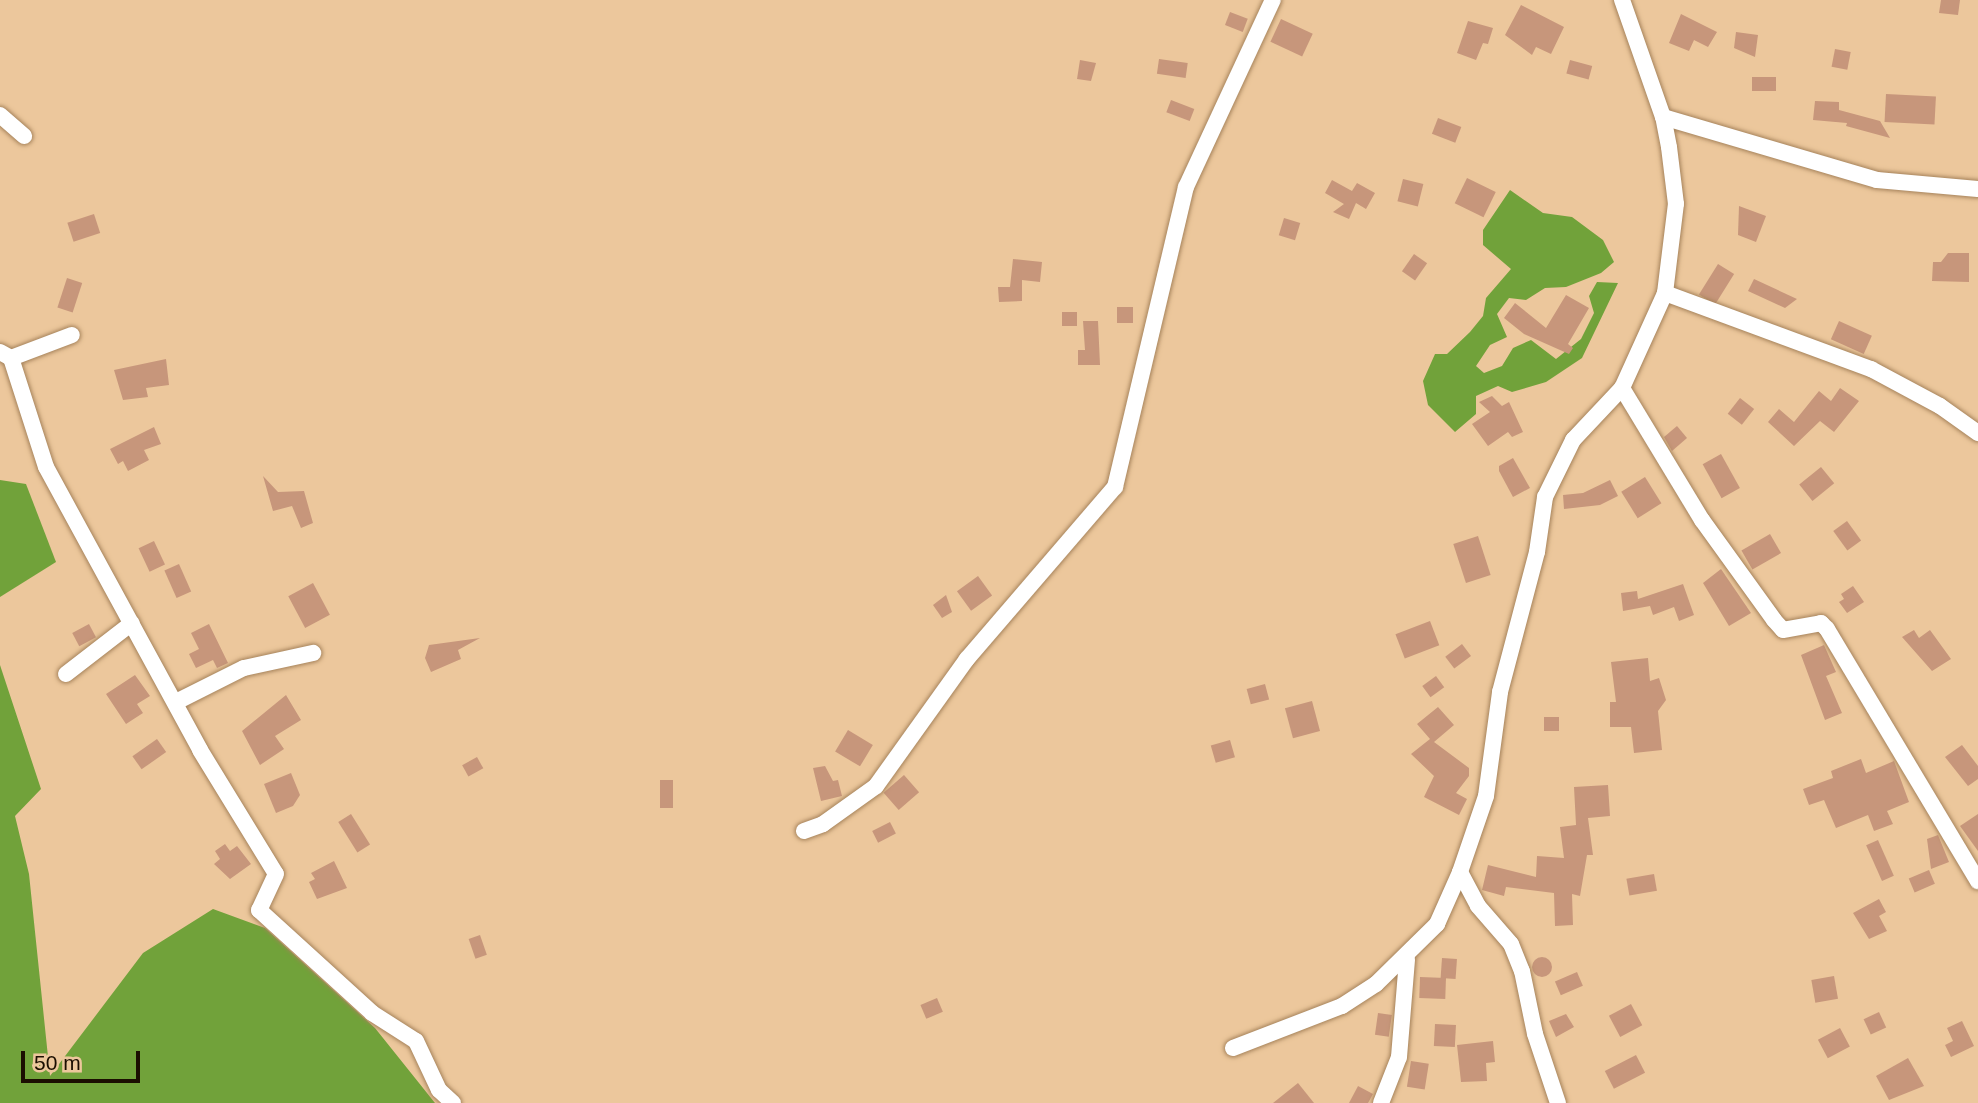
<!DOCTYPE html>
<html>
<head>
<meta charset="utf-8">
<style>
  body { margin:0 }
  #map { position:relative; width:1978px; height:1103px; overflow:hidden; background:#ecc79c; font-family:Helvetica,sans-serif }
  div>[style] { position:absolute }
  .forest>* { inset:0; background:#71a23a }
  .building>* { inset:0; background:#c7967b; transform-origin:0 0 }
  .round { border-radius:50% }
  .roads { filter:drop-shadow(0 0 2px #a6835b) drop-shadow(0 0 2px #a6835b) }
  .minor>* { height:16px; margin:-8px; padding:0 8px; transform-origin:8px; border-radius:8px; background:#fff }
  span { translate:-50% -50%; white-space:nowrap; text-align:center; line-height:1.15; -webkit-text-stroke:5px #ecc79c; paint-order:stroke }
  .scale { position:absolute; left:21px; top:1051px; width:119px; height:32px; box-sizing:border-box; border:4px solid #1b0e01; border-top:0; padding-left:9px; font-size:21px; line-height:24px; white-space:nowrap; color:#1b0e01; -webkit-text-stroke:5px #ecc79c; paint-order:stroke }
</style>
</head>
<body>
<div id="map">
  <div class="forest">
    <i style="clip-path:polygon(1510px 190px,1543px 213px,1572px 217px,1603px 240px,1614px 262px,1601px 273px,1566px 287px,1545px 288px,1526px 300px,1509px 298px,1497px 314px,1507px 337px,1490px 345px,1476px 366px,1484px 373px,1502px 366px,1513px 348px,1531px 340px,1556px 359px,1581px 339px,1594px 313px,1589px 296px,1597px 282px,1618px 283px,1582px 358px,1546px 382px,1512px 392px,1498px 386px,1476px 396px,1476px 414px,1455px 432px,1428px 405px,1423px 381px,1435px 354px,1447px 354px,1470px 332px,1483px 316px,1486px 298px,1511px 269px,1483px 245px,1483px 230px)"></i>
    <i style="clip-path:polygon(0 480px,26px 484px,56px 562px,0 597px)"></i>
    <i style="clip-path:polygon(0 665px,41px 789px,15px 816px,29px 874px,50px 1076px,143px 953px,213px 909px,265px 928px,375px 1028px,435px 1103px,0 1103px)"></i>
  </div>
  <div class="building">
    <i style="clip-path:polygon(1941px 0,1960px 0,1958px 15px,1939px 13px)"></i>
    <i style="clip-path:polygon(1521px 5px,1564px 27px,1551px 54px,1536px 47px,1532px 55px,1505px 35px)"></i>
    <i style="left:1230px;top:12px;width:19px;height:14px;rotate:21deg"></i>
    <i style="clip-path:polygon(1681px 14px,1717px 32px,1708px 47px,1694px 40px,1689px 51px,1669px 43px)"></i>
    <i style="left:1281px;top:19px;width:35px;height:25px;rotate:25deg"></i>
    <i style="clip-path:polygon(1468px 21px,1493px 28px,1488px 44px,1483px 43px,1476px 60px,1457px 53px)"></i>
    <i style="clip-path:polygon(1736px 32px,1758px 35px,1755px 57px,1734px 48px)"></i>
    <i style="left:1835px;top:49px;width:16px;height:18px;rotate:11deg"></i>
    <i style="left:1159px;top:59px;width:29px;height:15px;rotate:8deg"></i>
    <i style="clip-path:polygon(1080px 60px,1096px 63px,1091px 81px,1077px 79px)"></i>
    <i style="left:1570px;top:60px;width:23px;height:14px;rotate:15deg"></i>
    <i style="left:1752px;top:77px;width:24px;height:14px"></i>
    <i style="left:1886px;top:94px;width:50px;height:28px;rotate:3deg"></i>
    <i style="left:1171px;top:100px;width:25px;height:13px;rotate:21deg"></i>
    <i style="clip-path:polygon(1815px 101px,1839px 102px,1839px 110px,1880px 121px,1890px 138px,1846px 126px,1847px 123px,1813px 120px)"></i>
    <i style="left:1438px;top:118px;width:25px;height:17px;rotate:21deg"></i>
    <i style="left:1467px;top:178px;width:32px;height:28px;rotate:26deg"></i>
    <i style="left:1403px;top:179px;width:21px;height:23px;rotate:14deg"></i>
    <i style="clip-path:polygon(1332px 180px,1352px 191px,1357px 183px,1375px 193px,1366px 209px,1356px 203px,1349px 219px,1333px 212px,1344px 204px,1325px 193px)"></i>
    <i style="clip-path:polygon(1739px 206px,1766px 216px,1756px 242px,1738px 235px)"></i>
    <i style="left:94px;top:214px;width:20px;height:28px;rotate:72deg"></i>
    <i style="left:1284px;top:218px;width:17px;height:18px;rotate:17deg"></i>
    <i style="clip-path:polygon(1948px 253px,1969px 253px,1969px 282px,1932px 281px,1933px 262px,1941px 262px)"></i>
    <i style="left:1414px;top:254px;width:16px;height:21px;rotate:35deg"></i>
    <i style="clip-path:polygon(1013px 259px,1042px 262px,1040px 282px,1022px 280px,1022px 301px,999px 302px,998px 287px,1010px 287px)"></i>
    <i style="left:1718px;top:264px;width:19px;height:36px;rotate:32deg"></i>
    <i style="left:67px;top:278px;width:16px;height:31px;rotate:18deg"></i>
    <i style="clip-path:polygon(1754px 279px,1797px 299px,1785px 308px,1748px 291px)"></i>
    <i style="clip-path:polygon(1566px 295px,1589px 308px,1568px 344px,1573px 348px,1569px 354px,1524px 334px,1504px 318px,1515px 303px,1546px 328px)"></i>
    <i style="left:1117px;top:307px;width:16px;height:16px"></i>
    <i style="left:1062px;top:312px;width:15px;height:14px"></i>
    <i style="clip-path:polygon(1083px 321px,1098px 321px,1100px 365px,1078px 365px,1078px 350px,1085px 350px)"></i>
    <i style="left:1839px;top:321px;width:36px;height:20px;rotate:24deg"></i>
    <i style="clip-path:polygon(166px 359px,169px 385px,146px 388px,148px 397px,123px 400px,114px 370px)"></i>
    <i style="clip-path:polygon(1840px 388px,1859px 401px,1834px 432px,1820px 421px,1794px 446px,1768px 422px,1779px 409px,1794px 422px,1819px 391px,1831px 401px)"></i>
    <i style="clip-path:polygon(1492px 396px,1502px 406px,1509px 402px,1523px 432px,1512px 437px,1508px 432px,1488px 446px,1472px 424px,1490px 412px,1479px 402px)"></i>
    <i style="left:1740px;top:398px;width:18px;height:20px;rotate:38deg"></i>
    <i style="clip-path:polygon(1677px 426px,1687px 438px,1672px 451px,1664px 437px)"></i>
    <i style="clip-path:polygon(154px 427px,161px 444px,144px 450px,149px 460px,128px 471px,123px 461px,118px 464px,110px 449px)"></i>
    <i style="left:1721px;top:454px;width:39px;height:21px;rotate:61deg"></i>
    <i style="clip-path:polygon(1513px 458px,1530px 488px,1513px 497px,1499px 471px,1499px 466px)"></i>
    <i style="left:1821px;top:467px;width:21px;height:28px;rotate:51deg"></i>
    <i style="clip-path:polygon(263px 476px,278px 492px,304px 491px,313px 523px,301px 528px,292px 506px,273px 511px)"></i>
    <i style="left:1645px;top:477px;width:31px;height:28px;rotate:58deg"></i>
    <i style="clip-path:polygon(1610px 480px,1618px 496px,1600px 505px,1564px 509px,1563px 495px,1583px 493px)"></i>
    <i style="left:1847px;top:521px;width:24px;height:17px;rotate:54deg"></i>
    <i style="left:1770px;top:534px;width:22px;height:33px;rotate:60deg"></i>
    <i style="left:1478px;top:536px;width:41px;height:26px;rotate:72deg"></i>
    <i style="left:154px;top:541px;width:26px;height:17px;rotate:65deg"></i>
    <i style="left:179px;top:564px;width:30px;height:16px;rotate:66deg"></i>
    <i style="clip-path:polygon(1721px 569px,1751px 613px,1729px 626px,1703px 583px)"></i>
    <i style="left:978px;top:576px;width:24px;height:26px;rotate:54deg"></i>
    <i style="left:313px;top:583px;width:36px;height:28px;rotate:62deg"></i>
    <i style="clip-path:polygon(1683px 584px,1694px 615px,1679px 621px,1674px 607px,1653px 615px,1650px 606px,1623px 611px,1621px 593px,1637px 591px,1638px 599px)"></i>
    <i style="clip-path:polygon(1853px 586px,1864px 602px,1847px 613px,1839px 602px,1844px 599px,1841px 594px)"></i>
    <i style="clip-path:polygon(946px 595px,952px 612px,942px 618px,933px 605px)"></i>
    <i style="left:1430px;top:621px;width:26px;height:37px;rotate:69deg"></i>
    <i style="left:89px;top:624px;width:15px;height:19px;rotate:62deg"></i>
    <i style="clip-path:polygon(209px 624px,228px 663px,217px 668px,213px 660px,196px 668px,189px 654px,199px 649px,191px 633px)"></i>
    <i style="clip-path:polygon(1914px 630px,1919px 638px,1930px 630px,1951px 659px,1932px 671px,1902px 637px)"></i>
    <i style="clip-path:polygon(480px 638px,458px 650px,461px 659px,431px 672px,425px 658px,429px 645px)"></i>
    <i style="left:1462px;top:644px;width:15px;height:21px;rotate:53deg"></i>
    <i style="clip-path:polygon(1824px 645px,1836px 672px,1826px 676px,1842px 713px,1825px 720px,1801px 655px)"></i>
    <i style="clip-path:polygon(1648px 658px,1650px 681px,1659px 678px,1666px 700px,1658px 711px,1662px 750px,1634px 753px,1631px 727px,1610px 727px,1610px 702px,1616px 702px,1611px 662px)"></i>
    <i style="clip-path:polygon(135px 675px,150px 696px,137px 704px,143px 713px,126px 724px,106px 694px)"></i>
    <i style="left:1436px;top:676px;width:14px;height:17px;rotate:54deg"></i>
    <i style="left:1265px;top:684px;width:16px;height:19px;rotate:75deg"></i>
    <i style="clip-path:polygon(286px 695px,301px 720px,275px 736px,284px 749px,260px 765px,242px 731px)"></i>
    <i style="left:1312px;top:701px;width:31px;height:28px;rotate:75deg"></i>
    <i style="clip-path:polygon(1438px 707px,1454px 725px,1434px 742px,1469px 768px,1469px 776px,1456px 793px,1467px 799px,1459px 815px,1424px 797px,1434px 776px,1411px 754px,1430px 739px,1417px 724px)"></i>
    <i style="left:1544px;top:717px;width:15px;height:14px"></i>
    <i style="left:848px;top:730px;width:29px;height:25px;rotate:31deg"></i>
    <i style="left:157px;top:739px;width:16px;height:30px;rotate:55deg"></i>
    <i style="left:1230px;top:740px;width:18px;height:20px;rotate:74deg"></i>
    <i style="clip-path:polygon(1962px 745px,1978px 766px,1978px 779px,1968px 786px,1945px 757px)"></i>
    <i style="left:477px;top:757px;width:13px;height:17px;rotate:61deg"></i>
    <i style="clip-path:polygon(1861px 759px,1866px 773px,1894px 761px,1909px 802px,1887px 811px,1893px 824px,1874px 831px,1868px 815px,1836px 828px,1824px 800px,1809px 805px,1803px 789px,1833px 778px,1831px 771px)"></i>
    <i style="clip-path:polygon(825px 766px,833px 781px,838px 780px,842px 796px,821px 801px,813px 768px)"></i>
    <i style="clip-path:polygon(291px 773px,300px 795px,293px 806px,276px 813px,264px 784px)"></i>
    <i style="left:904px;top:775px;width:23px;height:27px;rotate:49deg"></i>
    <i style="left:660px;top:780px;width:13px;height:28px"></i>
    <i style="clip-path:polygon(1608px 785px,1610px 816px,1588px 818px,1593px 855px,1587px 855px,1580px 896px,1572px 894px,1573px 925px,1555px 926px,1554px 893px,1506px 887px,1504px 896px,1482px 890px,1488px 865px,1536px 877px,1537px 856px,1564px 858px,1560px 827px,1576px 825px,1574px 787px)"></i>
    <i style="left:351px;top:814px;width:36px;height:15px;rotate:58deg"></i>
    <i style="clip-path:polygon(1978px 814px,1978px 851px,1960px 826px)"></i>
    <i style="left:890px;top:822px;width:13px;height:20px;rotate:63deg"></i>
    <i style="clip-path:polygon(1938px 835px,1949px 862px,1931px 869px,1927px 839px)"></i>
    <i style="left:1878px;top:840px;width:39px;height:13px;rotate:66deg"></i>
    <i style="clip-path:polygon(225px 844px,230px 851px,237px 846px,251px 864px,230px 879px,214px 864px,220px 859px,215px 851px)"></i>
    <i style="clip-path:polygon(334px 861px,347px 888px,317px 899px,309px 882px,315px 879px,311px 873px)"></i>
    <i style="left:1929px;top:870px;width:15px;height:22px;rotate:67deg"></i>
    <i style="left:1654px;top:874px;width:17px;height:28px;rotate:80deg"></i>
    <i style="clip-path:polygon(1879px 899px,1886px 912px,1879px 916px,1887px 931px,1869px 939px,1853px 913px)"></i>
    <i style="left:480px;top:935px;width:21px;height:12px;rotate:71deg"></i>
    <i class="round" style="left:1532px;top:957px;width:20px;height:20px"></i>
    <i style="left:1442px;top:958px;width:15px;height:20px;rotate:4deg"></i>
    <i style="left:1577px;top:972px;width:15px;height:24px;rotate:67deg"></i>
    <i style="left:1834px;top:976px;width:23px;height:23px;rotate:80deg"></i>
    <i style="left:1420px;top:977px;width:26px;height:21px;rotate:2deg"></i>
    <i style="left:937px;top:998px;width:15px;height:18px;rotate:67deg"></i>
    <i style="left:1631px;top:1004px;width:24px;height:25px;rotate:62deg"></i>
    <i style="left:1879px;top:1012px;width:17px;height:17px;rotate:65deg"></i>
    <i style="left:1378px;top:1013px;width:14px;height:22px;rotate:8deg"></i>
    <i style="clip-path:polygon(1566px 1014px,1574px 1027px,1556px 1037px,1549px 1021px)"></i>
    <i style="clip-path:polygon(1962px 1021px,1974px 1046px,1951px 1057px,1945px 1045px,1953px 1041px,1947px 1028px)"></i>
    <i style="left:1435px;top:1024px;width:21px;height:22px;rotate:3deg"></i>
    <i style="left:1840px;top:1028px;width:21px;height:25px;rotate:62deg"></i>
    <i style="clip-path:polygon(1493px 1041px,1495px 1062px,1486px 1063px,1487px 1081px,1461px 1082px,1457px 1045px)"></i>
    <i style="left:1636px;top:1055px;width:20px;height:35px;rotate:63deg"></i>
    <i style="clip-path:polygon(1908px 1058px,1924px 1086px,1889px 1100px,1876px 1076px)"></i>
    <i style="left:1411px;top:1061px;width:18px;height:26px;rotate:9deg"></i>
    <i style="clip-path:polygon(1298px 1083px,1314px 1103px,1273px 1103px)"></i>
    <i style="clip-path:polygon(1358px 1086px,1373px 1094px,1368px 1103px,1349px 1103px)"></i>
  </div>
  <div class="roads">
    <div class="minor">
      <i style="left:0;top:115px;width:32px;rotate:41deg"></i>
      <i style="left:1663px;top:117px;width:223px;rotate:16.4deg"></i>
      <i style="left:1877px;top:180px;width:101px;rotate:5.1deg"></i>
      <i style="left:1665px;top:293px;width:220px;rotate:20.3deg"></i>
      <i style="left:1871px;top:369px;width:78px;rotate:28.2deg"></i>
      <i style="left:1940px;top:406px;width:47px;rotate:35.4deg"></i>
      <i style="left:0;top:352px;width:13px;rotate:29deg"></i>
      <i style="left:11px;top:358px;width:65px;rotate:-20.7deg"></i>
      <i style="left:11px;top:358px;width:114px;rotate:72.2deg"></i>
      <i style="left:46px;top:467px;width:322px;rotate:61.4deg"></i>
      <i style="left:200px;top:750px;width:145px;rotate:58.5deg"></i>
      <i style="left:276px;top:874px;width:40px;rotate:115deg"></i>
      <i style="left:259px;top:910px;width:153px;rotate:42.3deg"></i>
      <i style="left:372px;top:1013px;width:52px;rotate:32.5deg"></i>
      <i style="left:416px;top:1041px;width:54px;rotate:64.9deg"></i>
      <i style="left:439px;top:1090px;width:19px;rotate:43deg"></i>
      <i style="left:1622px;top:388px;width:154px;rotate:58.8deg"></i>
      <i style="left:1702px;top:520px;width:123px;rotate:54.2deg"></i>
      <i style="left:1774px;top:620px;width:13px;rotate:48deg"></i>
      <i style="left:1783px;top:630px;width:39px;rotate:-10deg"></i>
      <i style="left:1821px;top:623px;width:8px;rotate:45deg"></i>
      <i style="left:1827px;top:629px;width:294px;rotate:59.1deg"></i>
      <i style="left:66px;top:674px;width:83px;rotate:-37.7deg"></i>
      <i style="left:176px;top:702px;width:76px;rotate:-26.6deg"></i>
      <i style="left:244px;top:668px;width:71px;rotate:-12.3deg"></i>
      <i style="left:804px;top:831px;width:20px;rotate:-20deg"></i>
      <i style="left:823px;top:824px;width:65px;rotate:-35.6deg"></i>
      <i style="left:876px;top:786px;width:156px;rotate:-54.4deg"></i>
      <i style="left:967px;top:659px;width:227px;rotate:-49.3deg"></i>
      <i style="left:1115px;top:487px;width:308px;rotate:-76.7deg"></i>
      <i style="left:1186px;top:187px;width:206px;rotate:-65.1deg"></i>
      <i style="left:1460px;top:872px;width:38px;rotate:62deg"></i>
      <i style="left:1478px;top:906px;width:50px;rotate:49deg"></i>
      <i style="left:1511px;top:944px;width:29px;rotate:68deg"></i>
      <i style="left:1522px;top:971px;width:64px;rotate:78.3deg"></i>
      <i style="left:1535px;top:1034px;width:73px;rotate:71.6deg"></i>
      <i style="left:1233px;top:1048px;width:117px;rotate:-21.1deg"></i>
      <i style="left:1342px;top:1006px;width:40px;rotate:-32.9deg"></i>
      <i style="left:1376px;top:984px;width:86px;rotate:-44.5deg"></i>
      <i style="left:1437px;top:924px;width:57px;rotate:-66.1deg"></i>
      <i style="left:1460px;top:872px;width:80px;rotate:-71.1deg"></i>
      <i style="left:1486px;top:796px;width:105px;rotate:-82.3deg"></i>
      <i style="left:1500px;top:692px;width:145px;rotate:-75.2deg"></i>
      <i style="left:1537px;top:552px;width:56px;rotate:-81.7deg"></i>
      <i style="left:1545px;top:497px;width:64px;rotate:-63.8deg"></i>
      <i style="left:1573px;top:440px;width:71px;rotate:-46.7deg"></i>
      <i style="left:1622px;top:388px;width:104px;rotate:-65.6deg"></i>
      <i style="left:1665px;top:293px;width:90px;rotate:-83deg"></i>
      <i style="left:1676px;top:204px;width:57px;rotate:-97deg"></i>
      <i style="left:1669px;top:147px;width:31px;rotate:-101deg"></i>
      <i style="left:1663px;top:117px;width:124px;rotate:-109.3deg"></i>
      <i style="left:1381px;top:1103px;width:49px;rotate:-68.6deg"></i>
      <i style="left:1399px;top:1057px;width:98px;rotate:-85.3deg"></i>
    </div>
  </div>
  <div class="scale">50 m</div>
</div>
</body>
</html>
